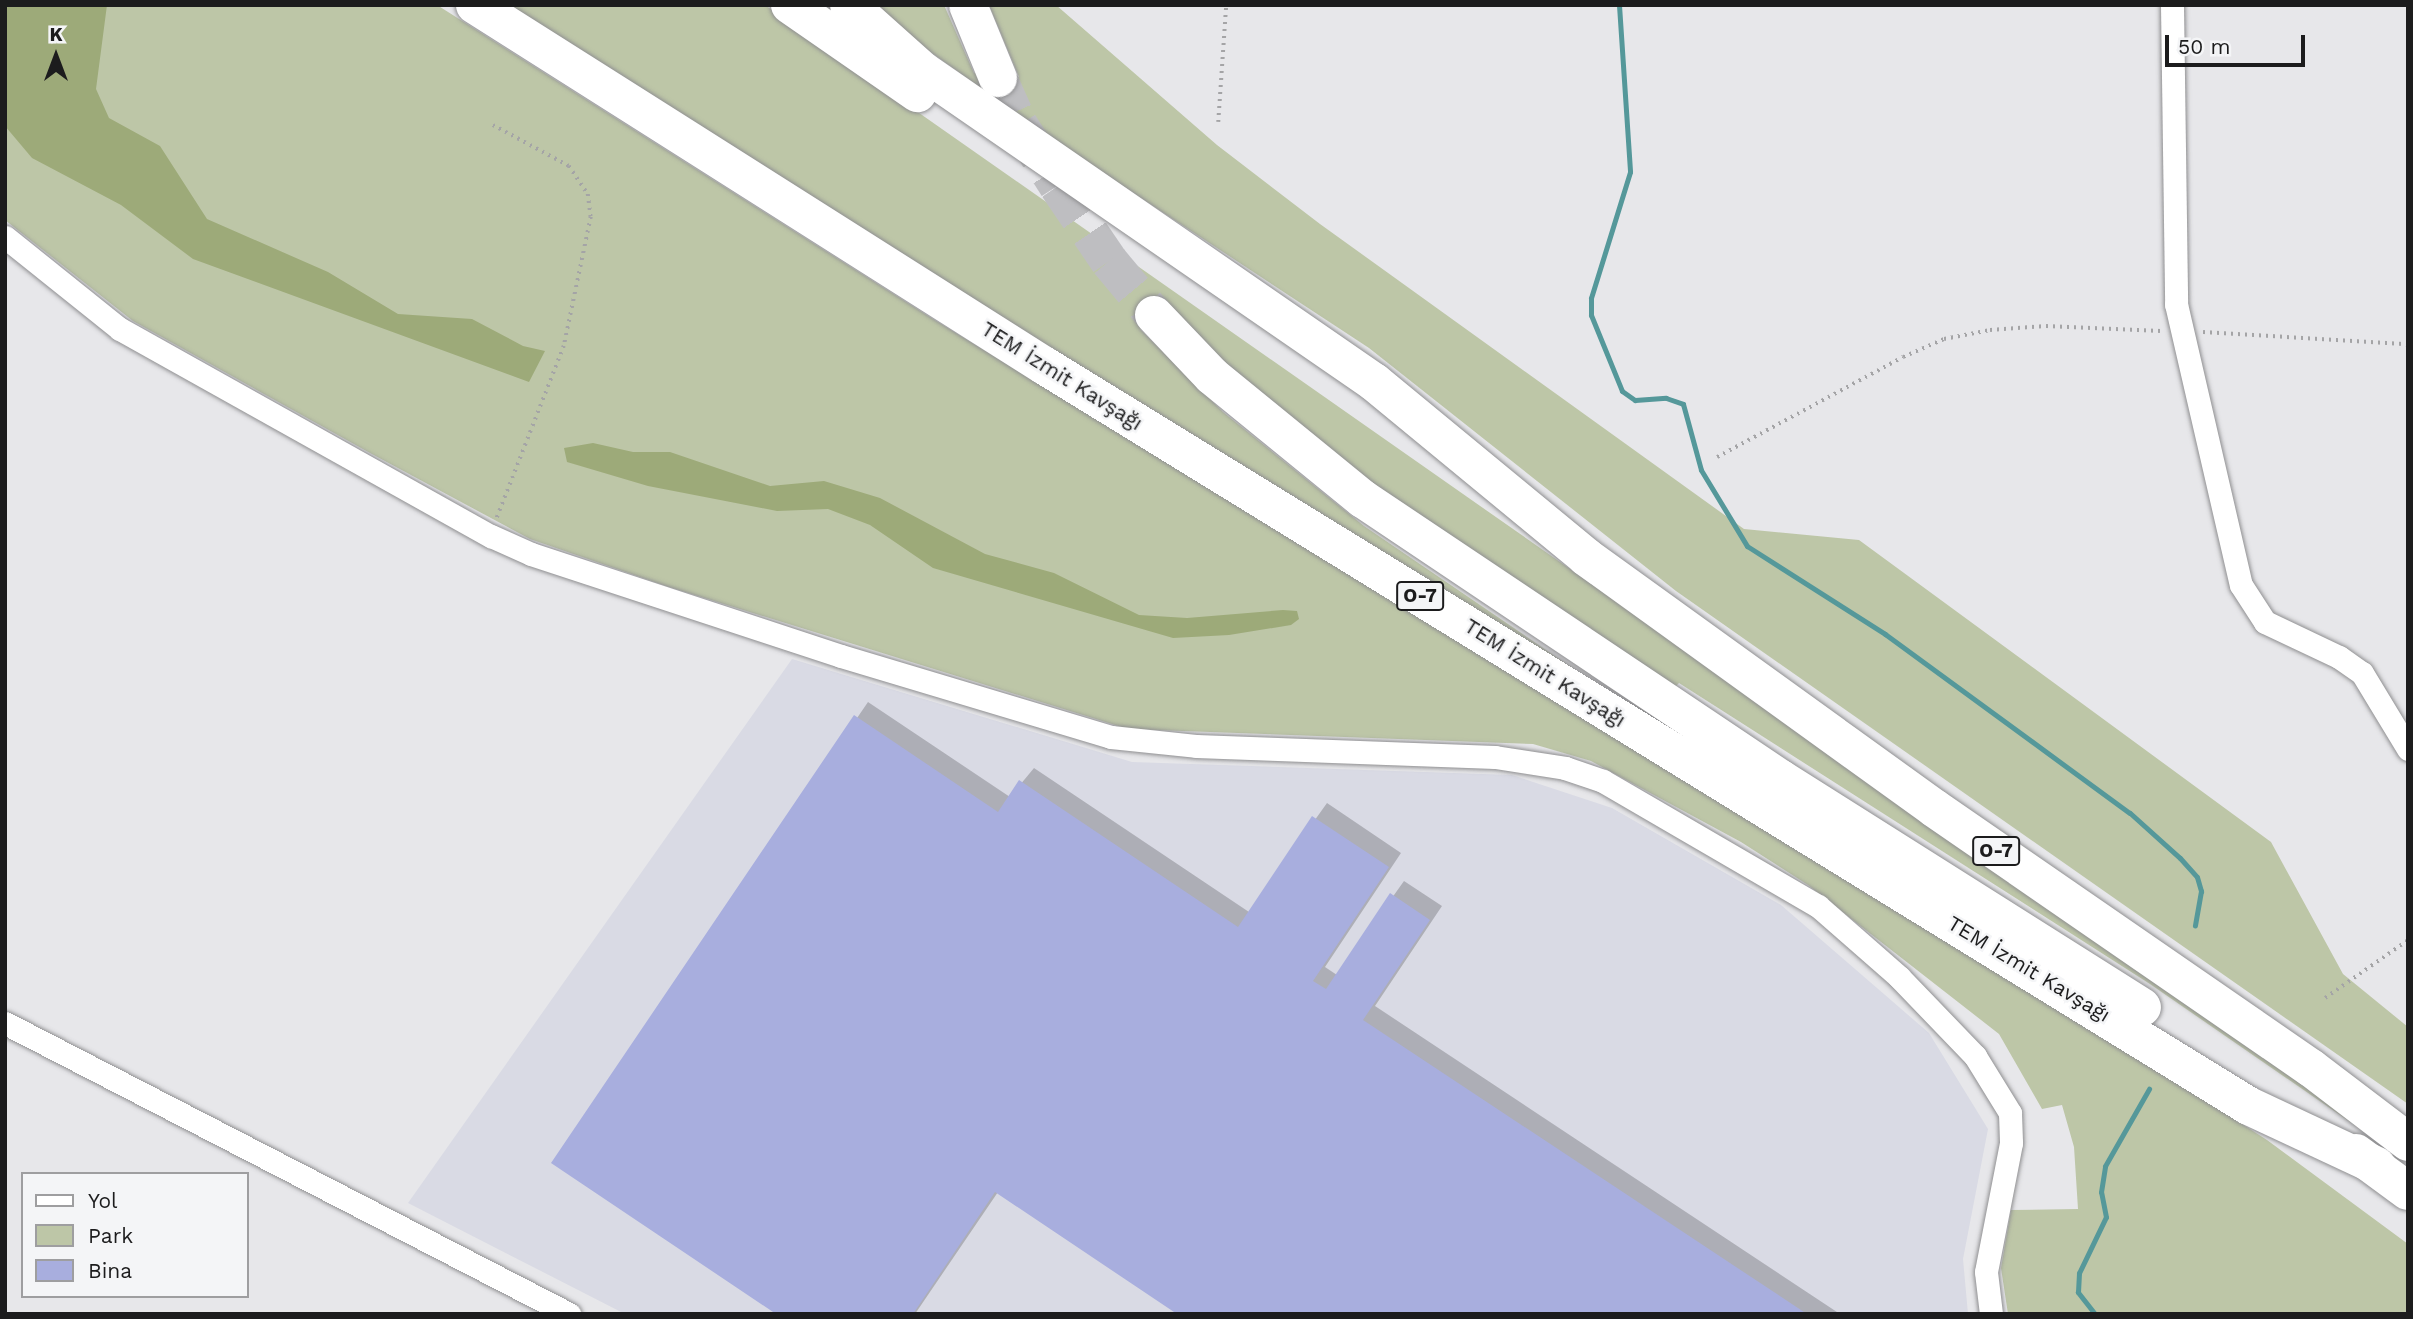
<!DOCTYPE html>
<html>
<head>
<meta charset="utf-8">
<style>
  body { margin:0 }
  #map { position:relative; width:2413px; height:1319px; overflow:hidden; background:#e7e7ea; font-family:"Work Sans",sans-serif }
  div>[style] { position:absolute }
  .built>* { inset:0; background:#d9dae4 }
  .green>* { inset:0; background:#bdc6a7 }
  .forest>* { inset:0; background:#9daa79 }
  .shadow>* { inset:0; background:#0003 }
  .stream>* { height:5px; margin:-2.5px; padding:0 2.5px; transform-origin:2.5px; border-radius:2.5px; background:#55989a }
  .building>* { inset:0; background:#a8aede }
  .motorway-tunnel>* { height:38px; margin-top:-19px; transform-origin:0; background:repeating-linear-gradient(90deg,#bebec1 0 38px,transparent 0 57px) }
  .path>* { height:3.5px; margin-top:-1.75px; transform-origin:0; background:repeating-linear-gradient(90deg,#a4a4a6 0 2px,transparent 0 7px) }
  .roads { filter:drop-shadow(0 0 2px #8f8f91) drop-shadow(0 0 2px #8f8f91) }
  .minor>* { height:23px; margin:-11.5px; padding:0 11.5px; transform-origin:11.5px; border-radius:11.5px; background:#fff }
  .motorway>* { height:38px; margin:-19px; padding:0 19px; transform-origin:19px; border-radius:19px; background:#fff }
  span { translate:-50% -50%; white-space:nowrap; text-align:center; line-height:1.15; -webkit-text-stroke:5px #f4f5f7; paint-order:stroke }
  .shield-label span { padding:2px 5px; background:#f4f5f7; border:2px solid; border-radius:5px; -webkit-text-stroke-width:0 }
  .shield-label { font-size:19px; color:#1c1c1d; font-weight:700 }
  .street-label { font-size:21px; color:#1c1c1d }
  .frame { position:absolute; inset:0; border:7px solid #1c1c1d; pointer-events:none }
  .legend { position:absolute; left:21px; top:1172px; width:228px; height:126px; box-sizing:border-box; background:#f4f5f7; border:2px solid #9e9ea0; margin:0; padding:9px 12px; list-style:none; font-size:21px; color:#1c1c1d }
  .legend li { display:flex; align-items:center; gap:14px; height:35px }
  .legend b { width:35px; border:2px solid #9e9ea0 }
  .north { position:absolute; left:21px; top:21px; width:70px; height:70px; -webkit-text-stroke:5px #f4f5f7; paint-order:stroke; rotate:0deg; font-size:19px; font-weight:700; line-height:28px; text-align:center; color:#1c1c1d }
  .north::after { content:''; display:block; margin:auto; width:24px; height:32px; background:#1c1c1d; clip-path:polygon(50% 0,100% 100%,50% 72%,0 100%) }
  .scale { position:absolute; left:2165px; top:35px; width:140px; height:32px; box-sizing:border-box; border:4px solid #1c1c1d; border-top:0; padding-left:9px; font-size:21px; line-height:24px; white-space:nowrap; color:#1c1c1d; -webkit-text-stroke:5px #f4f5f7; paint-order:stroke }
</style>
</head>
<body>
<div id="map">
  <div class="built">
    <i style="clip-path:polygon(792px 659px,1132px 762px,1512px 775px,1612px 808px,1781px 905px,1929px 1033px,1988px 1129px,1963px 1259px,1968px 1314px,625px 1314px,408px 1203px)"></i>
  </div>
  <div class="green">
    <i style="clip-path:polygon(5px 5px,437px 5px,933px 319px,2052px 1002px,2267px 1140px,2408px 1244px,2408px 1314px,2008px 1314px,2001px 1268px,2011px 1210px,2078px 1209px,2074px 1147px,2062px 1105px,2042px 1109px,1999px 1034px,1808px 885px,1741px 842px,1591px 761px,1533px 744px,1128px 729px,669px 587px,530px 539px,370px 453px,133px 321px,5px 220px)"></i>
    <i style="clip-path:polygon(509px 5px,765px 5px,2408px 1156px,2408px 1162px,2150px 984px,1679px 683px,1674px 688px,1365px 482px,1229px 366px,1168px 303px,1140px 329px,1223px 412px,1364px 526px,1627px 705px,896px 252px)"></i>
    <i style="clip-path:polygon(878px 5px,944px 5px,974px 73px,1019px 77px,989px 5px,1056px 5px,1217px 145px,1320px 224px,1744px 529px,1859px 540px,2271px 842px,2343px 974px,2408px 1027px,2408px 1104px,1676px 591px,1369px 348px,1068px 150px,915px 41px)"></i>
  </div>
  <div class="forest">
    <i style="clip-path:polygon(5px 5px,107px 5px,96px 89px,109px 118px,160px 146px,207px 219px,328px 272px,398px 314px,472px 319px,523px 346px,545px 351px,529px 382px,193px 259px,121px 205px,32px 158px,5px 126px)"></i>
    <i style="clip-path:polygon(593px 443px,633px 452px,670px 452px,770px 486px,824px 481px,880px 498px,985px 554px,1054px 573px,1139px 615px,1187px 618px,1283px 610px,1297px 611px,1299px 619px,1291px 625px,1229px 635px,1173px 638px,933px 568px,870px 525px,828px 509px,777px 511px,648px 486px,567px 462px,564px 448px)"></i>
  </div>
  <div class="shadow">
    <i style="clip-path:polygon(868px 702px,1010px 797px,1034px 768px,1249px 912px,1327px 803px,1401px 853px,1325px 967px,1337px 975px,1404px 881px,1442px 906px,1375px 1006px,1840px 1314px,1180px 1314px,998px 1192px,915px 1314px,779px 1314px,553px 1162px)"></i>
  </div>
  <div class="stream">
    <i style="left:1619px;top:5px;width:167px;rotate:86.2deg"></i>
    <i style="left:1630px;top:172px;width:132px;rotate:107.2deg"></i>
    <i style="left:1591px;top:298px;width:17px;rotate:90deg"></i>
    <i style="left:1591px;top:315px;width:82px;rotate:67.8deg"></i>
    <i style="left:1622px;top:391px;width:16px;rotate:35deg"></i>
    <i style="left:1635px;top:400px;width:31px;rotate:-4deg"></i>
    <i style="left:1666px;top:398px;width:18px;rotate:19deg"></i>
    <i style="left:1683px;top:404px;width:68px;rotate:74.7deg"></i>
    <i style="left:1701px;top:470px;width:89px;rotate:58.8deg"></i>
    <i style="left:1747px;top:546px;width:164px;rotate:32.5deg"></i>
    <i style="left:1885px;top:634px;width:303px;rotate:36.2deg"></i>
    <i style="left:2130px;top:813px;width:67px;rotate:42deg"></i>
    <i style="left:2180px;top:858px;width:25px;rotate:48deg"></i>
    <i style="left:2197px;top:877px;width:15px;rotate:74deg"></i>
    <i style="left:2201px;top:891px;width:35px;rotate:100deg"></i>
    <i style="left:2095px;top:1314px;width:28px;rotate:-128deg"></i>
    <i style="left:2078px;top:1292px;width:19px;rotate:-87deg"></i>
    <i style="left:2079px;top:1273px;width:62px;rotate:-64.3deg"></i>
    <i style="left:2106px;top:1217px;width:25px;rotate:-101deg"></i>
    <i style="left:2101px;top:1192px;width:26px;rotate:-81deg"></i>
    <i style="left:2105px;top:1166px;width:89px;rotate:-60.3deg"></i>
  </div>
  <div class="building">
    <i style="clip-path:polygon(854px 715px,998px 812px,1019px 780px,1238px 927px,1312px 816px,1389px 867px,1313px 981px,1326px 989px,1390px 893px,1430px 920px,1363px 1020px,1807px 1314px,1177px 1314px,995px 1192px,913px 1314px,776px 1314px,551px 1163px)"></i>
  </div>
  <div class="motorway-tunnel">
    <i style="left:998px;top:78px;width:51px;rotate:65.9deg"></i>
    <i style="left:1019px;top:125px;width:72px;rotate:57.4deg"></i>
    <i style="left:1058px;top:186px;width:91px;rotate:55.8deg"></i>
    <i style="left:1109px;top:261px;width:70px;rotate:50.2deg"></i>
  </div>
  <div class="path">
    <i style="left:1218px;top:122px;width:117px;rotate:-86.1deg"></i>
    <i style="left:493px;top:125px;width:86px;rotate:28.3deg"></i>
    <i style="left:569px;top:166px;width:34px;rotate:56deg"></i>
    <i style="left:588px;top:194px;width:23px;rotate:83deg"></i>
    <i style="left:591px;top:217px;width:132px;rotate:101.8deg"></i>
    <i style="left:564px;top:346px;width:185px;rotate:111.3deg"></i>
    <i style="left:2203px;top:332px;width:205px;rotate:3.4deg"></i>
    <i style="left:1717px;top:457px;width:211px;rotate:-28.3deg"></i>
    <i style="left:1903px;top:357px;width:45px;rotate:-23.7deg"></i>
    <i style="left:1944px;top:339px;width:47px;rotate:-11.1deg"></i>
    <i style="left:1990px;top:330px;width:56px;rotate:-4.1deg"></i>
    <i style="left:2046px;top:326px;width:115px;rotate:2.5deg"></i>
    <i style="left:2325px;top:998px;width:101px;rotate:-34.9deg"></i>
  </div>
  <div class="roads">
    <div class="minor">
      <i style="left:2172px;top:5px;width:299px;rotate:89.2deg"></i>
      <i style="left:2176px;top:304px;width:288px;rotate:77deg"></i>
      <i style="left:2241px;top:585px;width:44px;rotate:57deg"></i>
      <i style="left:2265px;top:622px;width:82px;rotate:25.3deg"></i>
      <i style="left:2339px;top:657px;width:28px;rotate:35deg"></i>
      <i style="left:2362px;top:673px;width:89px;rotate:58.8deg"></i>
      <i style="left:5px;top:237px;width:147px;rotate:38.7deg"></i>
      <i style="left:120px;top:329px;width:425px;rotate:29.2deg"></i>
      <i style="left:491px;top:536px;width:44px;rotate:24.2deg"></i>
      <i style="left:531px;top:554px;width:326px;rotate:18.2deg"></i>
      <i style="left:841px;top:656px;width:282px;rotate:16.7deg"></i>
      <i style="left:1111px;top:737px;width:85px;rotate:6deg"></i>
      <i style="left:1196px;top:746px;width:299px;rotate:2.1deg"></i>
      <i style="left:1495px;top:757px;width:71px;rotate:8.9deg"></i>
      <i style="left:1565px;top:768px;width:40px;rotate:18.9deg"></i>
      <i style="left:1603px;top:781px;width:249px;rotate:30.2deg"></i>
      <i style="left:1818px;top:906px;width:108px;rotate:41.2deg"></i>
      <i style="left:1899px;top:977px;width:110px;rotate:46.1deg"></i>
      <i style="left:1975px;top:1056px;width:67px;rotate:58.4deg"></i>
      <i style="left:2010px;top:1113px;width:30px;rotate:88deg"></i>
      <i style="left:2011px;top:1143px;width:131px;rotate:101deg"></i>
      <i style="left:1986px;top:1272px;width:42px;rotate:83.2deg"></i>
      <i style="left:5px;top:1023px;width:635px;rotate:27.29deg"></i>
    </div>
    <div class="motorway">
      <i style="left:475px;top:5px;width:675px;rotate:32.35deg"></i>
      <i style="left:1045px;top:366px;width:1413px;rotate:31.58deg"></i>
      <i style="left:2249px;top:1106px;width:141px;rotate:25.1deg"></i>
      <i style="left:790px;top:5px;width:155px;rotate:34.7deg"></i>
      <i style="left:849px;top:5px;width:99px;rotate:41.7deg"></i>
      <i style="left:923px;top:71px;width:548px;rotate:34.59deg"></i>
      <i style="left:1374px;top:382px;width:275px;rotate:39.5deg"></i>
      <i style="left:1586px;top:557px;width:429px;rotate:35.8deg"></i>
      <i style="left:1934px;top:808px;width:458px;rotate:34.6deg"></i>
      <i style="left:2311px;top:1068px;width:122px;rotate:37.3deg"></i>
      <i style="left:968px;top:5px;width:79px;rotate:67.7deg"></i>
      <i style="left:1154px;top:315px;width:84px;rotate:46.4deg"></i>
      <i style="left:1212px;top:376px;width:195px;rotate:39.2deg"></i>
      <i style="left:1363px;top:499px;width:503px;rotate:33.82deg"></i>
      <i style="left:1781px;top:779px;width:427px;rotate:32.3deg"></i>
      <i style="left:2356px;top:1153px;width:64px;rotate:36.2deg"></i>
    </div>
  </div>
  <div class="shield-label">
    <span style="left:1420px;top:596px">O-7</span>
    <span style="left:1996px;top:851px">O-7</span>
  </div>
  <div class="street-label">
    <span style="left:1062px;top:376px;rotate:32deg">TEM İzmit Kavşağı</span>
    <span style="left:1545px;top:673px;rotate:32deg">TEM İzmit Kavşağı</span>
    <span style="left:2029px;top:969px;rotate:31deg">TEM İzmit Kavşağı</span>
  </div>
  <div class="frame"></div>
  <ul class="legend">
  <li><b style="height:9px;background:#fff"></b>Yol</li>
  <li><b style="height:19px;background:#bdc6a7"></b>Park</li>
  <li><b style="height:19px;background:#a8aede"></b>Bina</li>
  </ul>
  <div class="north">K</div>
  <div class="scale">50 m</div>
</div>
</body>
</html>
